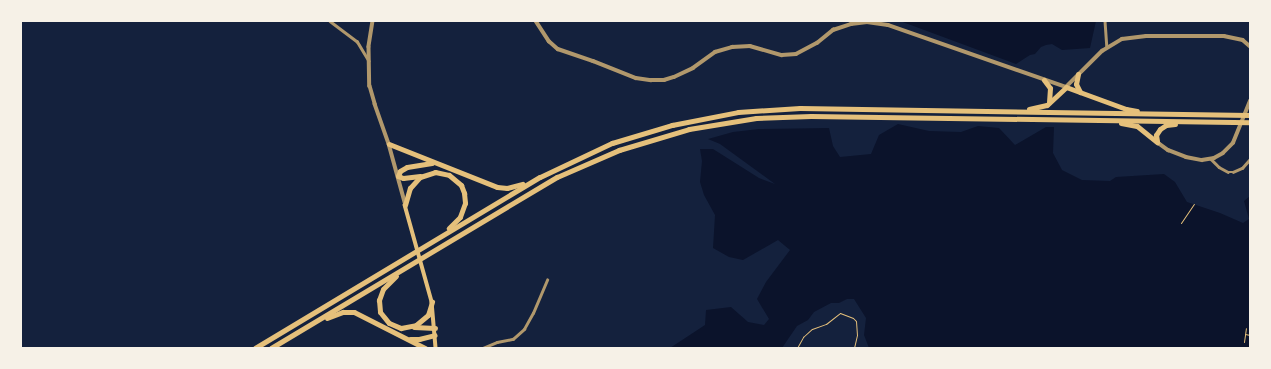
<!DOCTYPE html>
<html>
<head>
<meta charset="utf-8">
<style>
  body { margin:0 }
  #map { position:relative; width:1271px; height:369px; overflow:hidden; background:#14213d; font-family:"Fira Sans Condensed",sans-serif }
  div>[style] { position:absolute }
  .water>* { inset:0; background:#0b132b }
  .path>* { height:1px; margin:-0.5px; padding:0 0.5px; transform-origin:0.5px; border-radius:0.5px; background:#e5c07b }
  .minor>* { height:2.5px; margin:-1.25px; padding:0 1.25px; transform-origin:1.25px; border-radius:1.25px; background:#b1986c }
  .tertiary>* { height:3.5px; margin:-1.75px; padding:0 1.75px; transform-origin:1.75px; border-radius:1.75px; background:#b1986c }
  .secondary>* { height:3.5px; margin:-1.75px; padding:0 1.75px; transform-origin:1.75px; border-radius:1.75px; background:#e5c07b }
  .motorway>* { height:5px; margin:-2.5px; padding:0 2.5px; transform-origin:2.5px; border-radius:2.5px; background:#e5c07b }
  span { translate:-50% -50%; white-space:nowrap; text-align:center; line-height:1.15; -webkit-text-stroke:3.5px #f6f1e7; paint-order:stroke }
  .frame { position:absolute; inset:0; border:22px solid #f6f1e7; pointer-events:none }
</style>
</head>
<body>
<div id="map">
  <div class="water">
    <i style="clip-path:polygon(900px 21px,1096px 21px,1090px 48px,1062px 50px,1052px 44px,1046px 45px,1041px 47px,1035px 54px,1030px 55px,1016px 64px)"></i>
    <i style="clip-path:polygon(898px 124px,929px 131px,961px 132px,978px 126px,999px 128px,1015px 145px,1046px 127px,1054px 127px,1053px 153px,1062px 170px,1082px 180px,1110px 181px,1116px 177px,1164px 174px,1175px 182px,1187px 202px,1220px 213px,1243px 223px,1249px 219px,1244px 201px,1250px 196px,1250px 348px,869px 348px,864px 335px,866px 318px,854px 299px,847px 299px,839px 303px,831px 303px,814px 312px,808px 320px,797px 326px,782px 348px,670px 348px,705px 325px,706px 310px,731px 307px,748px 322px,764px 325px,769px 319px,757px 299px,766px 282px,790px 250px,778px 240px,743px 260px,729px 257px,713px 248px,715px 215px,704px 195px,700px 182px,702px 161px,700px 149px,713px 149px,759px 178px,775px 184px,720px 144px,708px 139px,733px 132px,759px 129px,829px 128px,833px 146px,840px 157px,871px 154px,879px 135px)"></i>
  </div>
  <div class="path">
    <i style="left:1181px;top:223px;width:23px;rotate:-56deg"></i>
    <i style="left:1245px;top:334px;width:5px;rotate:11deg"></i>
    <i style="left:1244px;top:342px;width:14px;rotate:-82deg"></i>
    <i style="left:797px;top:348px;width:13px;rotate:-61deg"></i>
    <i style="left:803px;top:337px;width:12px;rotate:-42deg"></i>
    <i style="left:812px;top:329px;width:15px;rotate:-20deg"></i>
    <i style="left:826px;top:324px;width:18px;rotate:-38deg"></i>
    <i style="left:840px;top:313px;width:14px;rotate:21deg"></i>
    <i style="left:853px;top:318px;width:4px;rotate:45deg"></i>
    <i style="left:856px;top:321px;width:14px;rotate:86deg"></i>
    <i style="left:857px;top:335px;width:13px;rotate:103deg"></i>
  </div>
  <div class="minor">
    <i style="left:330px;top:21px;width:34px;rotate:37deg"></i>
    <i style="left:357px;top:41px;width:23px;rotate:59deg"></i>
    <i style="left:1105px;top:21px;width:26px;rotate:86deg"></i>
    <i style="left:1211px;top:159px;width:11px;rotate:45deg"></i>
    <i style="left:1219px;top:167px;width:10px;rotate:29deg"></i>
    <i style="left:1228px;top:172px;width:5px"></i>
    <i style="left:1233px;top:172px;width:10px;rotate:-24deg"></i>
    <i style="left:1242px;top:168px;width:12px;rotate:-48deg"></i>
    <i style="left:483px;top:348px;width:15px;rotate:-23deg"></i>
    <i style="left:497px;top:342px;width:16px;rotate:-11deg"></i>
    <i style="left:513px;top:339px;width:15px;rotate:-42deg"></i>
    <i style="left:524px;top:329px;width:18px;rotate:-61deg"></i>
    <i style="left:533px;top:313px;width:36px;rotate:-67deg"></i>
  </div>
  <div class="tertiary">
    <i style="left:373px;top:21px;width:26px;rotate:99deg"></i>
    <i style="left:369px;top:47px;width:39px;rotate:89deg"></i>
    <i style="left:370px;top:86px;width:19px;rotate:74deg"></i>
    <i style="left:375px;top:104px;width:42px;rotate:70.7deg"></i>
    <i style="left:389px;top:144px;width:60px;rotate:74.6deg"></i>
    <i style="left:536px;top:21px;width:24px;rotate:57deg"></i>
    <i style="left:549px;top:41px;width:12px;rotate:42deg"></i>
    <i style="left:558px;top:49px;width:37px;rotate:19deg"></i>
    <i style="left:593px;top:61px;width:46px;rotate:21.6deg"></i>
    <i style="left:636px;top:78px;width:15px;rotate:8deg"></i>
    <i style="left:651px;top:80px;width:13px"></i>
    <i style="left:664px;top:80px;width:10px;rotate:-17deg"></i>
    <i style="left:674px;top:77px;width:21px;rotate:-25deg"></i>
    <i style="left:693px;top:68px;width:27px;rotate:-36deg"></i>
    <i style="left:715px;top:52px;width:18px;rotate:-16deg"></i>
    <i style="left:732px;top:47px;width:18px;rotate:-3deg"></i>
    <i style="left:750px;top:46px;width:33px;rotate:16deg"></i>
    <i style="left:782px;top:55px;width:14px;rotate:-4deg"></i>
    <i style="left:796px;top:54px;width:24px;rotate:-28deg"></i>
    <i style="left:817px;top:43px;width:21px;rotate:-39deg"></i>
    <i style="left:833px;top:30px;width:19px;rotate:-18deg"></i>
    <i style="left:851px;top:24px;width:16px;rotate:-7deg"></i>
    <i style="left:867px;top:22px;width:21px;rotate:8deg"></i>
    <i style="left:888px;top:25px;width:188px;rotate:19.2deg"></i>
    <i style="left:1066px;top:87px;width:51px;rotate:-45deg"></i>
    <i style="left:1102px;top:51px;width:23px;rotate:-31deg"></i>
    <i style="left:1122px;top:39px;width:24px;rotate:-7deg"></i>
    <i style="left:1146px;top:36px;width:78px"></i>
    <i style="left:1224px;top:36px;width:19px;rotate:12deg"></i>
    <i style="left:1243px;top:40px;width:9px;rotate:41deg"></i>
    <i style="left:1157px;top:142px;width:14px;rotate:36deg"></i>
    <i style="left:1168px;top:150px;width:19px;rotate:21deg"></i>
    <i style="left:1186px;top:157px;width:16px;rotate:11deg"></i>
    <i style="left:1202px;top:160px;width:12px;rotate:-9deg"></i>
    <i style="left:1214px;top:158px;width:10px;rotate:-29deg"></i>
    <i style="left:1223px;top:153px;width:14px;rotate:-45deg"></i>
    <i style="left:1233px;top:143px;width:45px;rotate:-68deg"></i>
  </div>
  <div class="secondary">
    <i style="left:405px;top:205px;width:101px;rotate:74.4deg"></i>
    <i style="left:432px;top:302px;width:46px;rotate:85deg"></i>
  </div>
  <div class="motorway">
    <i style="left:1078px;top:74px;width:10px;rotate:101deg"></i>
    <i style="left:1076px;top:84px;width:9px;rotate:63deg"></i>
    <i style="left:1044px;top:80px;width:10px;rotate:53deg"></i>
    <i style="left:1050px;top:88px;width:14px;rotate:94deg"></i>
    <i style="left:1029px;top:109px;width:18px;rotate:-13deg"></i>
    <i style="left:1047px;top:105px;width:26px;rotate:-43deg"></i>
    <i style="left:1066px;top:87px;width:64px;rotate:20.1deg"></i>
    <i style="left:1126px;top:109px;width:11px;rotate:10deg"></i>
    <i style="left:1121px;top:123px;width:16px;rotate:11deg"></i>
    <i style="left:1137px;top:126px;width:26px;rotate:39deg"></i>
    <i style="left:1157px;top:141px;width:6px;rotate:-99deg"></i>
    <i style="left:1156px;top:135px;width:7px;rotate:-56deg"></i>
    <i style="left:1160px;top:129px;width:7px;rotate:-34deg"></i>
    <i style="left:1166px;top:125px;width:9px;rotate:-6deg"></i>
    <i style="left:389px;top:144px;width:116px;rotate:21.7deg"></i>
    <i style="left:497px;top:187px;width:10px;rotate:6deg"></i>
    <i style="left:507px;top:188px;width:16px;rotate:-15deg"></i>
    <i style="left:420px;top:176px;width:17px;rotate:173deg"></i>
    <i style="left:403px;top:178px;width:5px;rotate:-158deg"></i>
    <i style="left:398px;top:176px;width:5px;rotate:-68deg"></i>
    <i style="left:400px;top:171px;width:8px;rotate:-30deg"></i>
    <i style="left:407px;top:167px;width:25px;rotate:-9deg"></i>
    <i style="left:405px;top:205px;width:18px;rotate:-74deg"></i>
    <i style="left:410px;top:188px;width:15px;rotate:-48deg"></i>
    <i style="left:420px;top:177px;width:16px;rotate:-18deg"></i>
    <i style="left:435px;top:172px;width:14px;rotate:12deg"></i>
    <i style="left:449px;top:175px;width:16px;rotate:40deg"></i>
    <i style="left:461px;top:185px;width:9px;rotate:69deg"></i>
    <i style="left:464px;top:193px;width:10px;rotate:84deg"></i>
    <i style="left:465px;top:203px;width:15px;rotate:110deg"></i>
    <i style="left:460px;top:217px;width:16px;rotate:135deg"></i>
    <i style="left:396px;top:276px;width:18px;rotate:135deg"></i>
    <i style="left:383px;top:289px;width:12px;rotate:110deg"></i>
    <i style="left:379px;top:300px;width:12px;rotate:85deg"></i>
    <i style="left:380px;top:312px;width:14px;rotate:51deg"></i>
    <i style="left:389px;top:323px;width:13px;rotate:23deg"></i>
    <i style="left:401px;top:328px;width:15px;rotate:-11deg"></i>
    <i style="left:416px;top:325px;width:16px;rotate:-40deg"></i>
    <i style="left:428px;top:315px;width:14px;rotate:-73deg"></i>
    <i style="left:327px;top:318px;width:17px;rotate:-21deg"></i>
    <i style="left:343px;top:312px;width:11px"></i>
    <i style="left:354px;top:312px;width:80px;rotate:26.9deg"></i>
    <i style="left:414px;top:327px;width:21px;rotate:3deg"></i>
    <i style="left:410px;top:339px;width:9px"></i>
    <i style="left:419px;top:339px;width:16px;rotate:-14deg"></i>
    <i style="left:255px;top:348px;width:332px;rotate:-31deg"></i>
    <i style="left:540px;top:177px;width:80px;rotate:-25.3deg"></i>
    <i style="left:612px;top:143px;width:63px;rotate:-16.7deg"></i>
    <i style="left:672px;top:125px;width:67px;rotate:-11.1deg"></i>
    <i style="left:738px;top:112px;width:62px;rotate:-3.7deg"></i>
    <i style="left:800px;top:108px;width:450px;rotate:0.9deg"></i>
    <i style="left:271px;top:348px;width:333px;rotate:-30.9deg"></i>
    <i style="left:557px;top:177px;width:68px;rotate:-23.5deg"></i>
    <i style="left:619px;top:150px;width:73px;rotate:-16.7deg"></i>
    <i style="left:689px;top:129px;width:68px;rotate:-9.3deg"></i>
    <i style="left:756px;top:118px;width:55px;rotate:-2.1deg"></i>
    <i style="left:811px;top:116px;width:439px;rotate:0.8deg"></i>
  </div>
  <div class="frame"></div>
</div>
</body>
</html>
